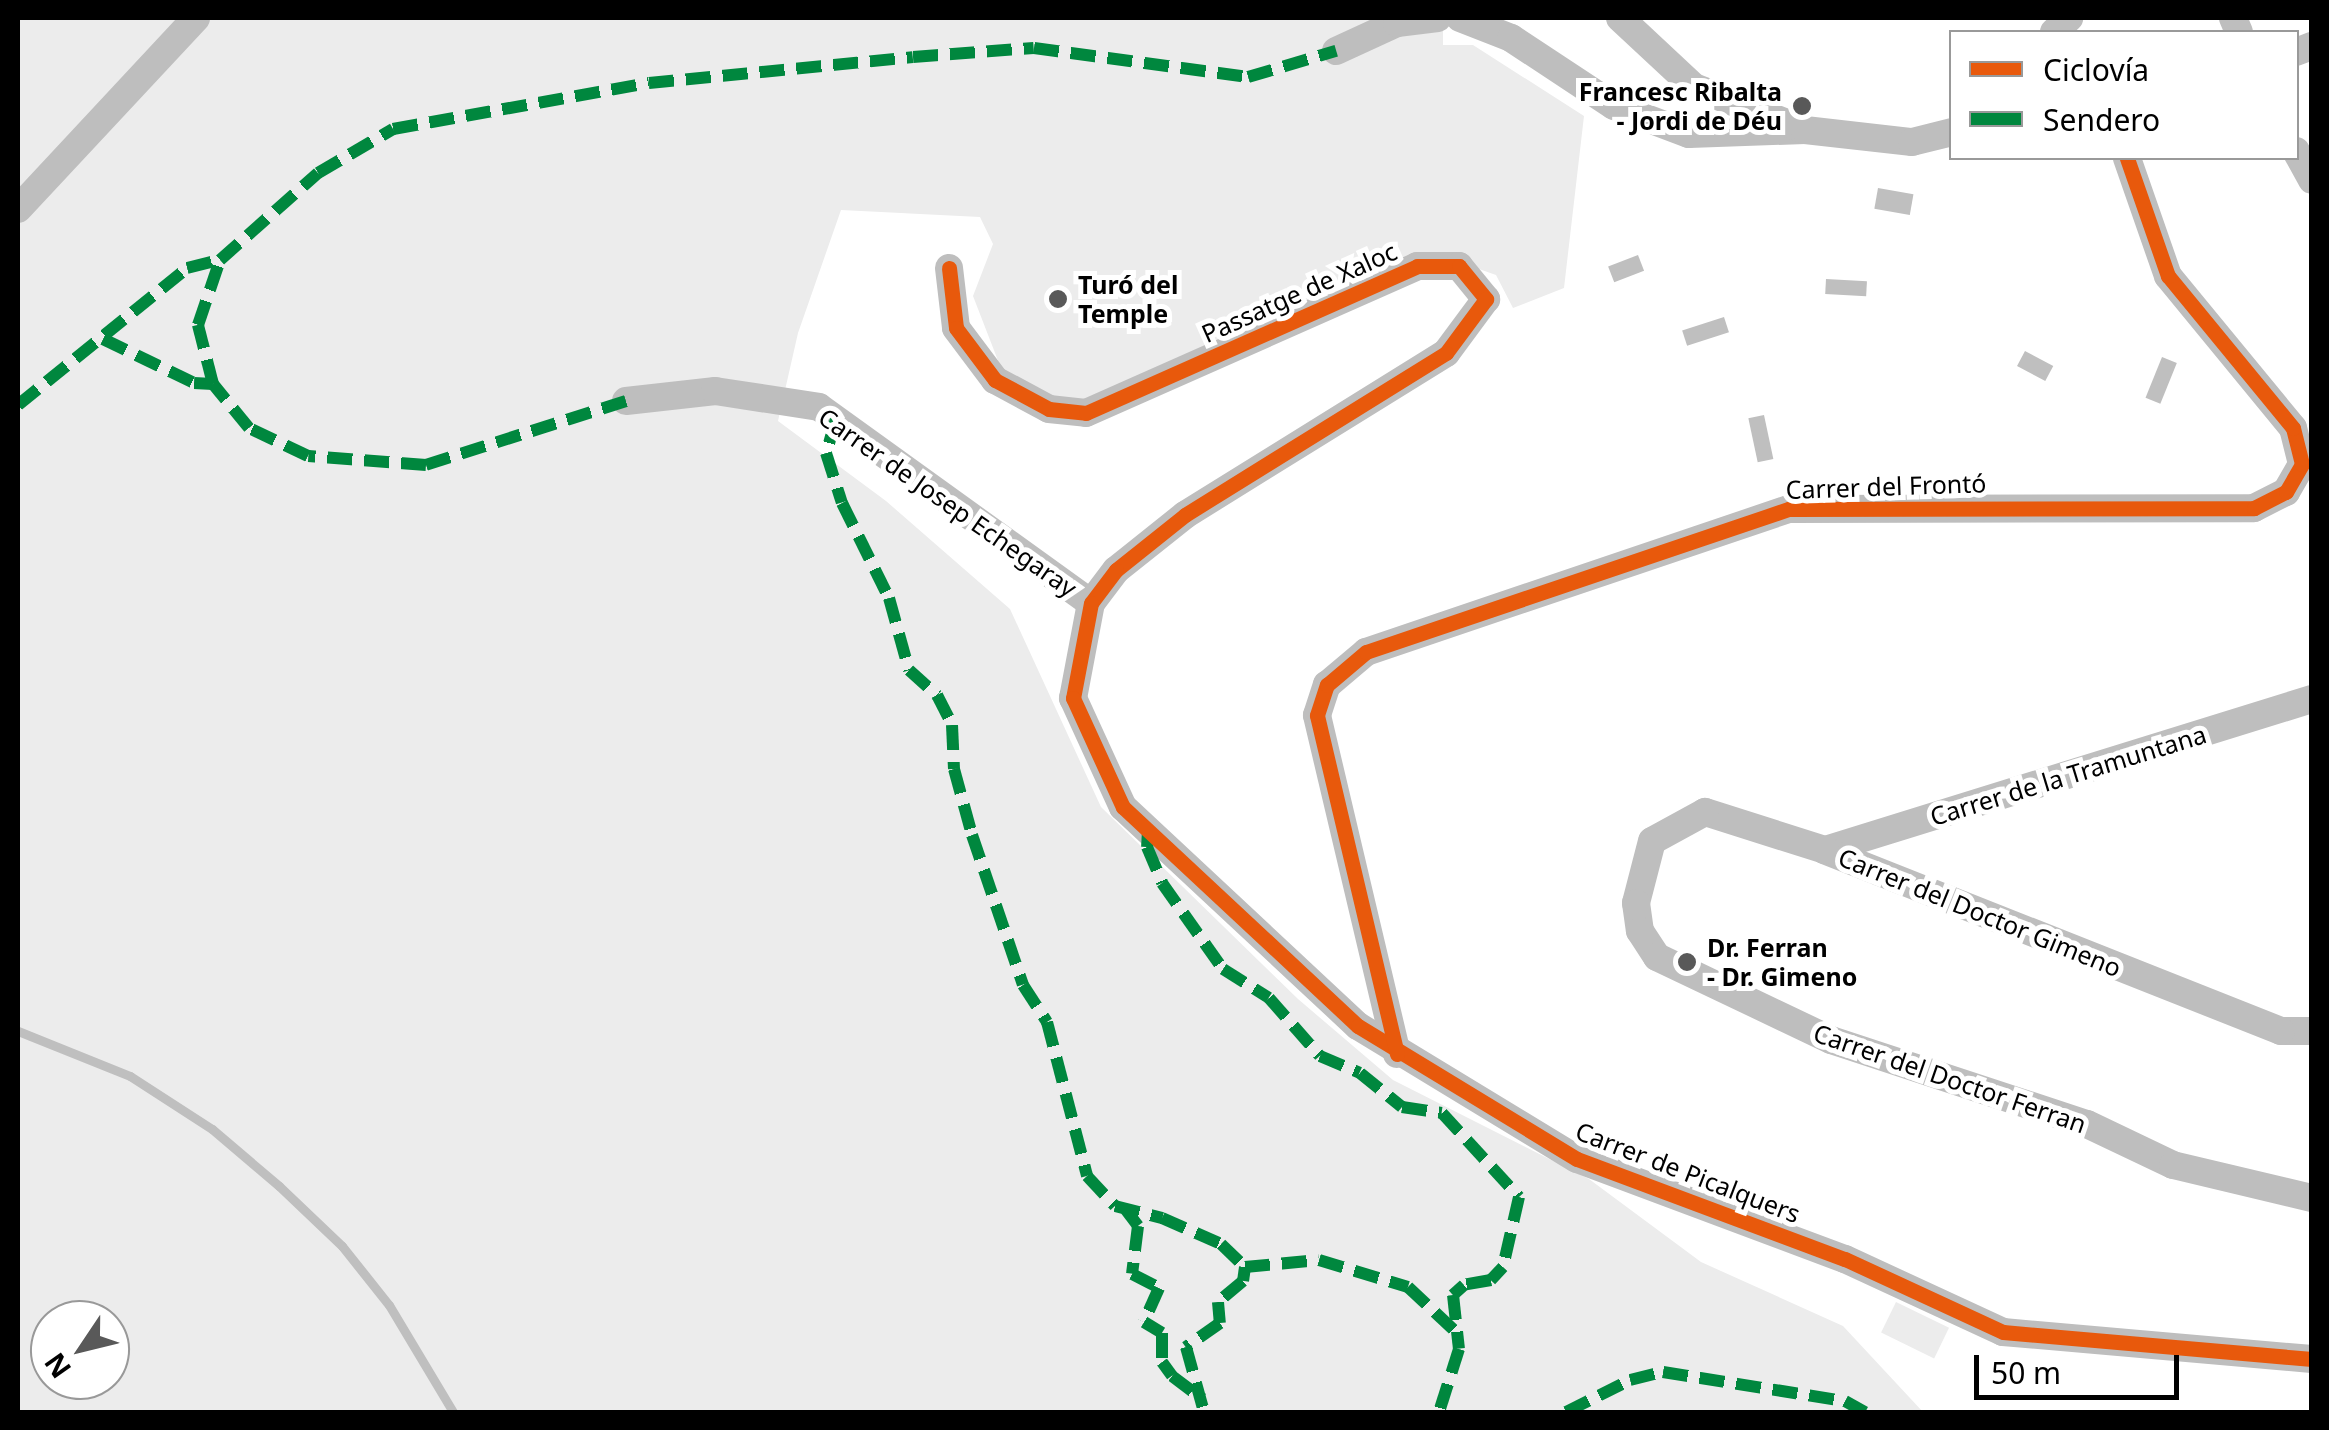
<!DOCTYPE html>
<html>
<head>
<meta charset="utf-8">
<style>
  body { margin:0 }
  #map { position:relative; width:2329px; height:1430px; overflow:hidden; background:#fff; font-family:"Noto Sans",sans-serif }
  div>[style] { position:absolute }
  .green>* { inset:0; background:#ececec; transform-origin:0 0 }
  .water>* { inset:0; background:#bfbfbf; transform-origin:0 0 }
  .stream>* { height:9px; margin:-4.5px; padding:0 4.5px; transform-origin:4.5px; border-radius:4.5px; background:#bfbfbf }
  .street>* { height:28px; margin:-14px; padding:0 14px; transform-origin:14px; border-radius:14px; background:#bebebe }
  .quiet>* { height:12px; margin-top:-6px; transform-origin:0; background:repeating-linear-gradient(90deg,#00873e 0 25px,transparent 0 37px) }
  .cycleway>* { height:15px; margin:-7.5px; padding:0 7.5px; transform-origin:7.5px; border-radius:7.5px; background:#e8590c }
  .dots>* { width:28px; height:28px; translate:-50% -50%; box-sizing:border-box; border:5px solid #fff; border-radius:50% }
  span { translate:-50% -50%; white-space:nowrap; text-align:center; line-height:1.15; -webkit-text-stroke:10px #fff; paint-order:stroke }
  .poi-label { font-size:25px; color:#000; font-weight:700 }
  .right { translate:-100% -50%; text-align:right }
  .left { translate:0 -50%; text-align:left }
  .street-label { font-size:25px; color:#000 }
  .frame { position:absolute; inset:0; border:20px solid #000; pointer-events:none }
  .legend { position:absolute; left:1949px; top:30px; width:350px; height:130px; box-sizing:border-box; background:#fff; border:2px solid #999; margin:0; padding:12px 18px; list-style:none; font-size:30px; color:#000 }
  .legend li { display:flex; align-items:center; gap:20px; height:50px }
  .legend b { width:50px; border:2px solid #999 }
  .north { position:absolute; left:30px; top:1300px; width:100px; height:100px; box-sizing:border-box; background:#fff; border:2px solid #999; border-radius:50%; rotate:235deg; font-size:28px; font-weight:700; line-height:40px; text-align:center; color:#000 }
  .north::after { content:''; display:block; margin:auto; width:35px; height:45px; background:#595959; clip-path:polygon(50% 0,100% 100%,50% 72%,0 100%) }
  .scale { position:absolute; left:1974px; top:1355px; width:205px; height:45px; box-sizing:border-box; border:5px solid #000; border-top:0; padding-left:12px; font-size:30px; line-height:35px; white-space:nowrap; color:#000; -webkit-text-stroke:8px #fff; paint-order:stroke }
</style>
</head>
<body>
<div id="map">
  <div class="green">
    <i style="clip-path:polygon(evenodd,18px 18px,1443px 18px,1443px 45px,1473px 45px,1584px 116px,1564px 288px,1513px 308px,1496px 275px,1445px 257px,1100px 399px,1060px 401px,1002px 371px,973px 296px,993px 244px,980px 217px,841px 210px,798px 333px,778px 421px,886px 501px,1010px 609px,1101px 807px,1298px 999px,1393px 1080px,1589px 1179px,1701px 1262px,1843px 1326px,1923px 1412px,18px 1412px,18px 18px,50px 1320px,110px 1320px,110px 1380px,50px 1380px,50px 1320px)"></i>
    <i style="left:1896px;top:1302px;width:59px;height:34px;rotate:26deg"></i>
  </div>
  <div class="water">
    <i style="left:1878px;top:188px;width:36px;height:21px;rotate:10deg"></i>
    <i style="left:1638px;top:255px;width:17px;height:32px;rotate:69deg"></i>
    <i style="left:1826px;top:279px;width:41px;height:15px;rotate:3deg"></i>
    <i style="left:1724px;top:317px;width:16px;height:44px;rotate:72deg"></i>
    <i style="left:2025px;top:351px;width:32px;height:17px;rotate:28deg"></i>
    <i style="left:2162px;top:357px;width:16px;height:44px;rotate:22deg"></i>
    <i style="left:1764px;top:415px;width:45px;height:16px;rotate:78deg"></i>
  </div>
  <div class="stream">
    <i style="left:18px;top:1031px;width:121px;rotate:21.9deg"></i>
    <i style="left:130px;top:1076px;width:98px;rotate:32.9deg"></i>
    <i style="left:212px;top:1129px;width:88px;rotate:40.4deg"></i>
    <i style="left:279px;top:1186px;width:87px;rotate:43.6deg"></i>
    <i style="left:342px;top:1246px;width:75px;rotate:51.5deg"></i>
    <i style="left:389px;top:1305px;width:125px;rotate:59.1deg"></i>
  </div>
  <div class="street">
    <i style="left:1460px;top:18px;width:55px;rotate:21.4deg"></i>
    <i style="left:1511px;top:38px;width:123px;rotate:33.4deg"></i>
    <i style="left:1614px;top:106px;width:80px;rotate:20.5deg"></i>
    <i style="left:1689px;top:134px;width:116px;rotate:-2deg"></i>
    <i style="left:1620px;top:18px;width:101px;rotate:43deg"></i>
    <i style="left:1694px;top:87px;width:119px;rotate:21.2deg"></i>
    <i style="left:1805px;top:130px;width:108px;rotate:6.4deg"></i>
    <i style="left:1912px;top:142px;width:41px;rotate:-14deg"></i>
    <i style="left:2233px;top:18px;width:15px;rotate:67deg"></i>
    <i style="left:2054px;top:32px;width:21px;rotate:-43deg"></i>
    <i style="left:1336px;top:51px;width:67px;rotate:-24.7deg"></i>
    <i style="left:1397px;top:23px;width:41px;rotate:-7deg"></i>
    <i style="left:2296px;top:52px;width:17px;rotate:-21deg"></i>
    <i style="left:2296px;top:151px;width:33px;rotate:61deg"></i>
    <i style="left:18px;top:209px;width:261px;rotate:-47deg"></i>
    <i style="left:949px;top:268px;width:60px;rotate:83.3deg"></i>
    <i style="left:956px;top:328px;width:65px;rotate:53.1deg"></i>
    <i style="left:995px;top:380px;width:61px;rotate:28.2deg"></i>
    <i style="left:1049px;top:409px;width:37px;rotate:6deg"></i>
    <i style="left:1086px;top:413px;width:362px;rotate:-23.9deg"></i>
    <i style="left:1417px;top:266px;width:42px"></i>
    <i style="left:1459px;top:266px;width:43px;rotate:50.7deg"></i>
    <i style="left:1486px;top:299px;width:67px;rotate:126.5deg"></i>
    <i style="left:1446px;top:353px;width:307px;rotate:148.2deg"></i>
    <i style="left:1185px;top:515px;width:88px;rotate:141.4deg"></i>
    <i style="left:1116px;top:570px;width:41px;rotate:127.1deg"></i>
    <i style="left:1091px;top:603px;width:97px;rotate:100.7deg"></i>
    <i style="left:1073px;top:698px;width:120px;rotate:65.4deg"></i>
    <i style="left:1123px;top:807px;width:321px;rotate:43deg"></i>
    <i style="left:1358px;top:1026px;width:256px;rotate:31.3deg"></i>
    <i style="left:1577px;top:1159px;width:286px;rotate:20.5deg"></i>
    <i style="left:1845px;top:1259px;width:174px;rotate:24.8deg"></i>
    <i style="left:2003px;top:1332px;width:310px;rotate:5deg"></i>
    <i style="left:626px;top:401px;width:90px;rotate:-6.4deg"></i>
    <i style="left:715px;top:391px;width:105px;rotate:8.7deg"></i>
    <i style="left:819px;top:407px;width:335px;rotate:35.8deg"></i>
    <i style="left:1825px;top:850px;width:510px;rotate:-17.23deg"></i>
    <i style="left:2312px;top:1031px;width:31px;rotate:180deg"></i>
    <i style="left:2281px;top:1031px;width:491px;rotate:-158.4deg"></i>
    <i style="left:1825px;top:850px;width:126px;rotate:-162.4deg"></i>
    <i style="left:1705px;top:812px;width:60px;rotate:151.3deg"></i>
    <i style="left:1652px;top:841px;width:64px;rotate:104.5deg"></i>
    <i style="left:1636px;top:903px;width:28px;rotate:82deg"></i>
    <i style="left:1640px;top:931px;width:31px;rotate:57deg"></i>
    <i style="left:1657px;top:957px;width:193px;rotate:25.5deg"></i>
    <i style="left:1831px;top:1040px;width:269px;rotate:18.2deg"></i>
    <i style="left:2087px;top:1124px;width:95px;rotate:25.5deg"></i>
    <i style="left:2173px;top:1165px;width:143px;rotate:13.4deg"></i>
    <i style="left:1397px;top:1054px;width:348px;rotate:-103.3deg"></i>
    <i style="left:1317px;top:715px;width:32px;rotate:-72deg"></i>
    <i style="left:1327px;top:685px;width:51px;rotate:-40.2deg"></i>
    <i style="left:1366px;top:652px;width:447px;rotate:-18.7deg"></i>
    <i style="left:1789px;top:509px;width:465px;rotate:-0.1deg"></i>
    <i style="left:2254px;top:508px;width:36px;rotate:-27deg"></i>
    <i style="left:2286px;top:492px;width:32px;rotate:-60deg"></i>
    <i style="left:2302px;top:464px;width:37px;rotate:-104deg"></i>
    <i style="left:2293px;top:428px;width:197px;rotate:-129.4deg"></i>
    <i style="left:2168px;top:276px;width:125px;rotate:-109.2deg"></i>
  </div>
  <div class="quiet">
    <i style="left:103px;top:339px;width:101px;rotate:25.8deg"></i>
    <i style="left:194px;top:383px;width:19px;rotate:3deg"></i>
    <i style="left:626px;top:401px;width:210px;rotate:162.3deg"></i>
    <i style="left:426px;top:465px;width:118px;rotate:-175.6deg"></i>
    <i style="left:308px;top:456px;width:65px;rotate:-154.6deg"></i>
    <i style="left:249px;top:428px;width:57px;rotate:-129.3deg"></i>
    <i style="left:213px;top:384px;width:61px;rotate:-104.3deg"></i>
    <i style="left:198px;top:325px;width:69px;rotate:-71.3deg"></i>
    <i style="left:220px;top:260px;width:131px;rotate:-41.6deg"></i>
    <i style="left:318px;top:173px;width:87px;rotate:-30.4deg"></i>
    <i style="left:393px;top:129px;width:260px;rotate:-10.2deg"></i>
    <i style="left:649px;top:83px;width:265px;rotate:-5.6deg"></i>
    <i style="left:913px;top:57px;width:121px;rotate:-4.3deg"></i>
    <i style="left:1034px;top:48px;width:216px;rotate:7.7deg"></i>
    <i style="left:1248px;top:77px;width:92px;rotate:-16.5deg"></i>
    <i style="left:18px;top:405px;width:218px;rotate:-39deg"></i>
    <i style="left:187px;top:268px;width:34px;rotate:-14deg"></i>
    <i style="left:836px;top:419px;width:35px;rotate:106deg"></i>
    <i style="left:826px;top:453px;width:52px;rotate:72.3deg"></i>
    <i style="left:842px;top:503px;width:106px;rotate:63.7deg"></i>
    <i style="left:889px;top:598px;width:75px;rotate:74.5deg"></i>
    <i style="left:909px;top:670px;width:38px;rotate:42deg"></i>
    <i style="left:937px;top:695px;width:34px;rotate:63deg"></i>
    <i style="left:952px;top:725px;width:44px;rotate:87.4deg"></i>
    <i style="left:954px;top:769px;width:68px;rotate:74.7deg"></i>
    <i style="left:972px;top:835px;width:158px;rotate:71.2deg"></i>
    <i style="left:1023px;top:985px;width:44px;rotate:57deg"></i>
    <i style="left:1047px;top:1022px;width:159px;rotate:75.4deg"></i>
    <i style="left:1087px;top:1176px;width:41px;rotate:47deg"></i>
    <i style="left:1115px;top:1206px;width:49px;rotate:14.3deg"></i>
    <i style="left:1162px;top:1218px;width:64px;rotate:23.8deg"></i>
    <i style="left:1221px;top:1244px;width:33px;rotate:44deg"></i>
    <i style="left:1245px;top:1267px;width:14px;rotate:98deg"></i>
    <i style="left:1243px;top:1281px;width:33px;rotate:140deg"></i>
    <i style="left:1218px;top:1302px;width:21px;rotate:85deg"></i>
    <i style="left:1220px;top:1323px;width:42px;rotate:144.8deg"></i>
    <i style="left:1186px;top:1347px;width:67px;rotate:74.5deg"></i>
    <i style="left:1148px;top:830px;width:17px;rotate:93deg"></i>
    <i style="left:1147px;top:847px;width:39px;rotate:67deg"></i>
    <i style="left:1162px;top:883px;width:105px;rotate:54.7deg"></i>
    <i style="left:1223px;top:969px;width:54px;rotate:32.2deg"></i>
    <i style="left:1269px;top:998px;width:77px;rotate:48.7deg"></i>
    <i style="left:1320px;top:1056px;width:43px;rotate:23deg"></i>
    <i style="left:1360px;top:1073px;width:54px;rotate:39deg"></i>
    <i style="left:1402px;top:1107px;width:40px;rotate:8.5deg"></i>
    <i style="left:1442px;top:1113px;width:114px;rotate:47.5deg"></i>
    <i style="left:1519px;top:1197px;width:72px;rotate:102.9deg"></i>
    <i style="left:1503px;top:1267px;width:18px;rotate:133deg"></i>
    <i style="left:1491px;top:1280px;width:27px;rotate:170deg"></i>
    <i style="left:1464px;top:1285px;width:15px;rotate:138deg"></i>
    <i style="left:1453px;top:1295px;width:54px;rotate:83.7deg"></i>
    <i style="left:1459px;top:1349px;width:66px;rotate:107.6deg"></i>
    <i style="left:1126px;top:1210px;width:20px;rotate:53deg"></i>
    <i style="left:1138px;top:1226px;width:48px;rotate:97.1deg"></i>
    <i style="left:1132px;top:1274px;width:30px;rotate:27deg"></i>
    <i style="left:1159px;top:1288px;width:37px;rotate:114deg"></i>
    <i style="left:1144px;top:1322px;width:21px;rotate:31deg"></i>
    <i style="left:1162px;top:1333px;width:29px;rotate:90deg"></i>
    <i style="left:1162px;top:1362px;width:17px;rotate:54deg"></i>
    <i style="left:1172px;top:1376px;width:38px;rotate:37deg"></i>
    <i style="left:1245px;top:1267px;width:74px;rotate:-5.4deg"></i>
    <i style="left:1319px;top:1260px;width:93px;rotate:16.9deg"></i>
    <i style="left:1408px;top:1287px;width:63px;rotate:43.1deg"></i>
    <i style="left:1566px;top:1412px;width:72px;rotate:-26.6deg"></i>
    <i style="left:1630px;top:1380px;width:34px;rotate:-14deg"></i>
    <i style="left:1663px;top:1372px;width:184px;rotate:9.1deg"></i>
    <i style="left:1845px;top:1401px;width:23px;rotate:29deg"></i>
  </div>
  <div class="cycleway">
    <i style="left:949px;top:268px;width:60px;rotate:83.3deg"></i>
    <i style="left:956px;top:328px;width:65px;rotate:53.1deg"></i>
    <i style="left:995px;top:380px;width:61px;rotate:28.2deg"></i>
    <i style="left:1049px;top:409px;width:37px;rotate:6deg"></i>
    <i style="left:1086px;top:413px;width:362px;rotate:-23.9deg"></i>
    <i style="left:1417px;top:266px;width:42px"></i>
    <i style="left:1459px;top:266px;width:43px;rotate:50.7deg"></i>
    <i style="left:1486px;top:299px;width:67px;rotate:126.5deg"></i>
    <i style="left:1446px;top:353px;width:307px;rotate:148.2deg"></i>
    <i style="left:1185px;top:515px;width:88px;rotate:141.4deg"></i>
    <i style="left:1116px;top:570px;width:41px;rotate:127.1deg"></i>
    <i style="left:1091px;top:603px;width:97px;rotate:100.7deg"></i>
    <i style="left:1073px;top:698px;width:120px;rotate:65.4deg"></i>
    <i style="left:1123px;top:807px;width:321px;rotate:43deg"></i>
    <i style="left:1358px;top:1026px;width:256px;rotate:31.3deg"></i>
    <i style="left:1577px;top:1159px;width:286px;rotate:20.5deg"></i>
    <i style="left:1845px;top:1259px;width:174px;rotate:24.8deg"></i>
    <i style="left:2003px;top:1332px;width:310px;rotate:5deg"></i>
    <i style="left:1397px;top:1054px;width:348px;rotate:-103.3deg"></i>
    <i style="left:1317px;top:715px;width:32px;rotate:-72deg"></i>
    <i style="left:1327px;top:685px;width:51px;rotate:-40.2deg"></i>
    <i style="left:1366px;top:652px;width:447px;rotate:-18.7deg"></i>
    <i style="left:1789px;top:509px;width:465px;rotate:-0.1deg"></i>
    <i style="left:2254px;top:508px;width:36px;rotate:-27deg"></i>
    <i style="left:2286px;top:492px;width:32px;rotate:-60deg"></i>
    <i style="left:2302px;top:464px;width:37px;rotate:-104deg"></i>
    <i style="left:2293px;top:428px;width:197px;rotate:-129.4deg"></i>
    <i style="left:2168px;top:276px;width:125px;rotate:-109.2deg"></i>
  </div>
  <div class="dots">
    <i style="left:1802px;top:106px;background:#595959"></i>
    <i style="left:1058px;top:299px;background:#595959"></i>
    <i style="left:1687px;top:962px;background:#595959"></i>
  </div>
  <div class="poi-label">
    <span class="right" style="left:1782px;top:106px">Francesc Ribalta<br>- Jordi de Déu</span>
    <span class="left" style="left:1078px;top:299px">Turó del<br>Temple</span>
    <span class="left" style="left:1707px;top:962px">Dr. Ferran<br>- Dr. Gimeno</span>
  </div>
  <div class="street-label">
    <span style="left:1299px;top:292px;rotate:-24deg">Passatge de Xaloc</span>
    <span style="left:1886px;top:486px;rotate:-2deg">Carrer del Frontó</span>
    <span style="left:948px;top:502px;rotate:35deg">Carrer de Josep Echegaray</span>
    <span style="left:2068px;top:775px;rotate:-17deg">Carrer de la Tramuntana</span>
    <span style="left:1980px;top:912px;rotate:22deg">Carrer del Doctor Gimeno</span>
    <span style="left:1950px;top:1078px;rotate:19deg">Carrer del Doctor Ferran</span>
    <span style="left:1688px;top:1172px;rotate:21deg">Carrer de Picalquers</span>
  </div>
  <div class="frame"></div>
  <ul class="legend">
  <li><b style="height:12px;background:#e8590c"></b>Ciclovía</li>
  <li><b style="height:12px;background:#00873e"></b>Sendero</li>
  </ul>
  <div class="north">N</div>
  <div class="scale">50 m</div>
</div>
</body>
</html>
